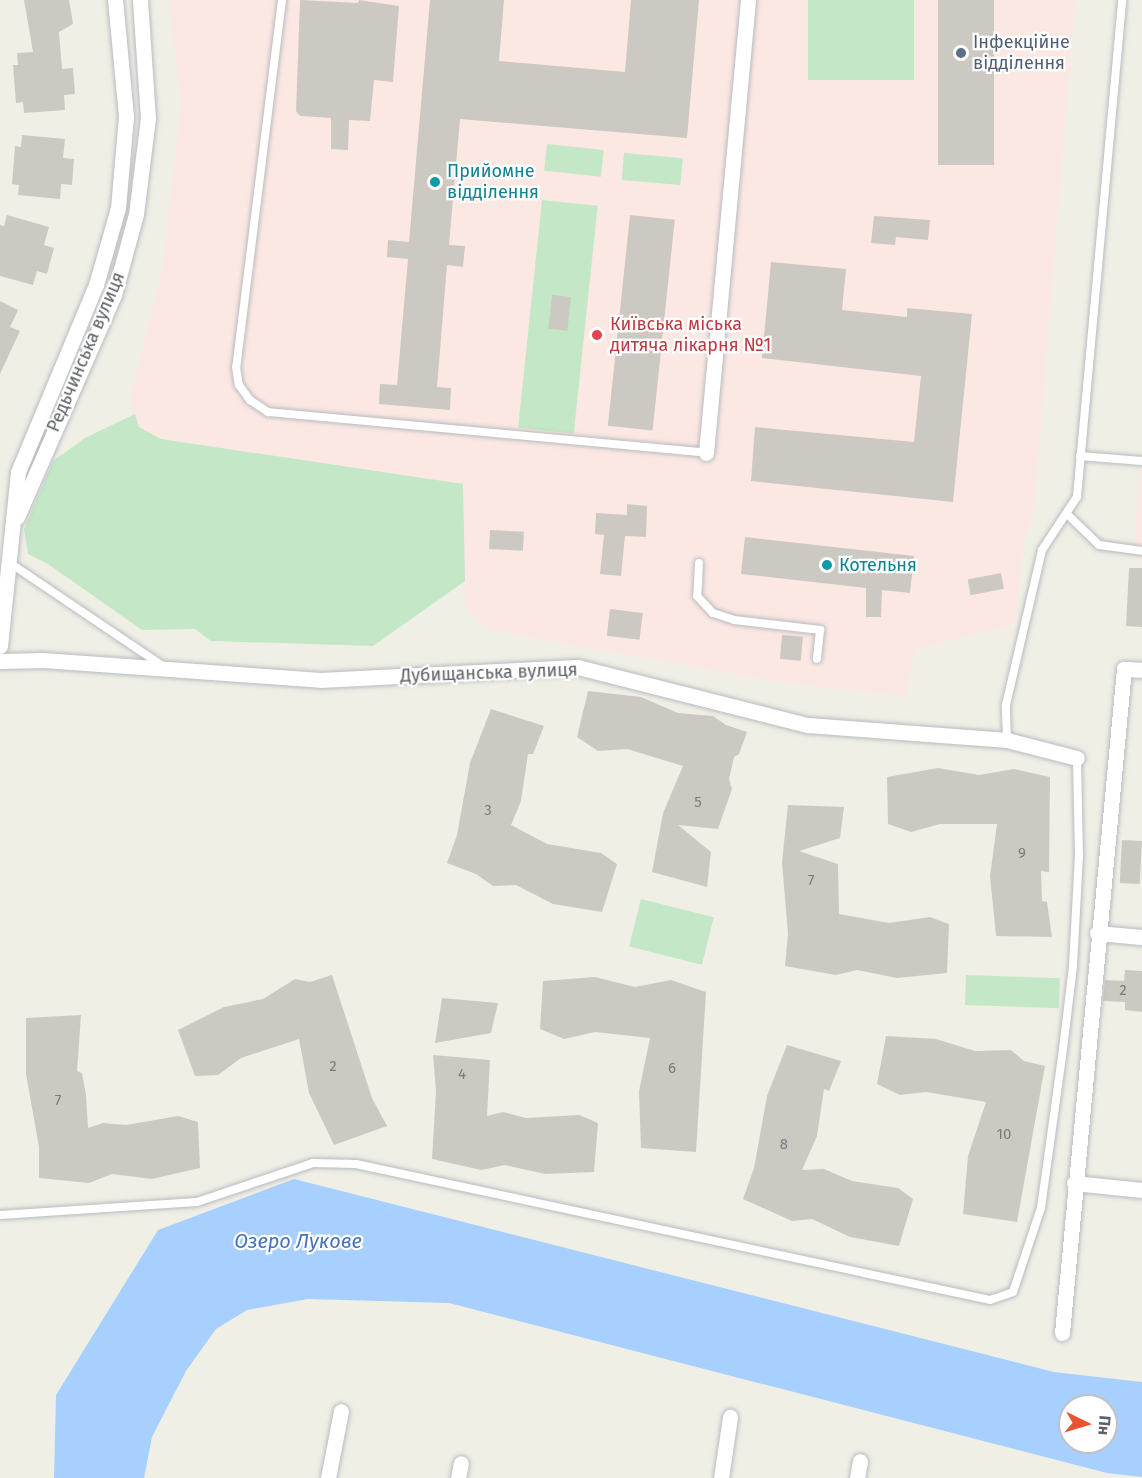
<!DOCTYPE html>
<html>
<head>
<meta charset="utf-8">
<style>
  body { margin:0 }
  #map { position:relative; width:1142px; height:1478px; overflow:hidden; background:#f0efe6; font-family:"Fira Sans",sans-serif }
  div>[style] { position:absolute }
  .medical>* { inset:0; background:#fce8e3 }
  .green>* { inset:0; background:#c3e7c7; transform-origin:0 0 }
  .water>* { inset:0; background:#a7d0ff }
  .building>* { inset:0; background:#ccc9c3; transform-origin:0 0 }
  .roads { filter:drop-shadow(0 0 2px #b8bbc0) drop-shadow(0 0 2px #b8bbc0) }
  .lane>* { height:8px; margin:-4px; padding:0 4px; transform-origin:4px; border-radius:4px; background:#fff }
  .street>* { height:15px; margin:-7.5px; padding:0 7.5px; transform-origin:7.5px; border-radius:7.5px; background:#fff }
  .dots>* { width:16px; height:16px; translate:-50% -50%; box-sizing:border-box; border:3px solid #fff; border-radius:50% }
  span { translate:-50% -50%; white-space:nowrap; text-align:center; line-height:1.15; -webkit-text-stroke:4.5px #fff; paint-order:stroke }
  .number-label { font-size:15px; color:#7a7b7d }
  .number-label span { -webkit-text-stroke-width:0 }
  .service-label { font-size:18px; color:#4e5e75 }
  .left { translate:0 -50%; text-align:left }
  .culture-label { font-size:18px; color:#0d838f }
  .health-label { font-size:18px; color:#be3a42 }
  .street-label { font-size:18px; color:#5e6166 }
  .water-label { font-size:20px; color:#4573bb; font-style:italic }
  .north { position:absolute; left:1058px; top:1394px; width:60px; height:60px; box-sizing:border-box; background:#fff; border:2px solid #bfc0c2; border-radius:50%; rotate:95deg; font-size:16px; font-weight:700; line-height:24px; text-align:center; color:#5e6166 }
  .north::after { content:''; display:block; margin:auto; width:21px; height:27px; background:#ea5332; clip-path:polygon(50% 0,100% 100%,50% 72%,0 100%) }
</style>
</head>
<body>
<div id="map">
  <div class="medical">
    <i style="clip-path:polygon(168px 0,1075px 0,1034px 509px,1024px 540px,1015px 624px,915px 649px,906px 696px,787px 683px,489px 630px,465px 608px,463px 484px,161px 439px,139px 427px,130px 399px,162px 271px,181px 102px)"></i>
    <i style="clip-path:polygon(1142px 452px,1142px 558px,1133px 557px)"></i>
  </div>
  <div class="green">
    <i style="left:808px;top:0;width:106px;height:80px"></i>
    <i style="left:547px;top:144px;width:57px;height:27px;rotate:6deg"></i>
    <i style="left:624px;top:153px;width:59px;height:27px;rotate:5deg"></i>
    <i style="left:542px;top:200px;width:56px;height:229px;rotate:6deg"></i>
    <i style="clip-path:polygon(135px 414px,139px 427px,161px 439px,463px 484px,465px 581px,373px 646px,211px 641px,195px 629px,142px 630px,48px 564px,28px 554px,24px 529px,53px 461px,85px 438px)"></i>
    <i style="left:641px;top:899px;width:75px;height:49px;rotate:14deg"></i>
    <i style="left:966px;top:975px;width:94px;height:30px;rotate:2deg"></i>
  </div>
  <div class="water">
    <i style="clip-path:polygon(evenodd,294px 1179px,1054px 1372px,1142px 1382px,1142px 1477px,1107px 1473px,449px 1303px,308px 1299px,247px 1310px,216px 1329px,186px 1371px,152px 1437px,144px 1478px,54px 1478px,56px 1395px,158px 1230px,294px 1179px,1070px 1406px,1106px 1406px,1106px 1442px,1070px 1442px,1070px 1406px)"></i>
  </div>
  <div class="building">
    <i style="clip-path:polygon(24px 0,69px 0,73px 24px,59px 32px,62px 69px,73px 68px,75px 94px,64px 95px,65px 110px,24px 113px,23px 102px,16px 103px,13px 65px,18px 65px,17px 53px,33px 52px)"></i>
    <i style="clip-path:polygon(300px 0,358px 3px,359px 0,399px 6px,393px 82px,374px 80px,370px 121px,349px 120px,348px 150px,331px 149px,331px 118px,300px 116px,296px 111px)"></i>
    <i style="clip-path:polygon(430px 0,504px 0,499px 61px,625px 72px,631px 0,699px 0,687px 138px,460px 119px,449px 245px,465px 246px,463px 267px,447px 265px,437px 387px,451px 388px,450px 410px,379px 404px,380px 384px,397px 385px,408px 259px,387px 257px,388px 240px,409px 242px)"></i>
    <i style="left:938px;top:0;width:56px;height:165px"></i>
    <i style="clip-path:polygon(22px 135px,65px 139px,63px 158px,74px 159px,72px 185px,61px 184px,60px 199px,18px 195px,19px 185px,12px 184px,15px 146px,21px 147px)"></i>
    <i style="clip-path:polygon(7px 215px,49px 227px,44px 245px,54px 248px,47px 274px,37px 271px,33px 285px,0 276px,0 225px,4px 226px)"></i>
    <i style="left:630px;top:215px;width:45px;height:212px;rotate:6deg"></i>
    <i style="clip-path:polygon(874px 216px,930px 220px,928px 240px,896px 237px,895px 245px,871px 243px)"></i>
    <i style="clip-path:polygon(771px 262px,846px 269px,842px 310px,907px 317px,907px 308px,972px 314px,953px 502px,751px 481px,755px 427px,914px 442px,921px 376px,762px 358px)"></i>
    <i style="left:552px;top:295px;width:19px;height:34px;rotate:6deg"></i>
    <i style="clip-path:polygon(0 301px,18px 310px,10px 327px,20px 331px,0 374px)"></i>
    <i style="clip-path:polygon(627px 504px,647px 506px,646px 537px,625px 536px,621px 576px,600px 574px,604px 535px,595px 534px,596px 513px,627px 515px)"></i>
    <i style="left:490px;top:530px;width:34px;height:19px;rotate:3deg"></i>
    <i style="clip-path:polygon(745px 537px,914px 556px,910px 593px,882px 590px,881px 617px,866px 617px,866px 588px,741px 574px)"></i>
    <i style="clip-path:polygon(1129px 568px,1142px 568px,1142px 627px,1126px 626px)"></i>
    <i style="left:1001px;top:573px;width:16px;height:34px;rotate:79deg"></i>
    <i style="left:610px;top:609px;width:33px;height:27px;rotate:7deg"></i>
    <i style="left:782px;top:635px;width:21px;height:24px;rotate:5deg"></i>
    <i style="clip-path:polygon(588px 691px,641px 697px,678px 713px,713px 716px,726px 725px,747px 732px,739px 754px,734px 757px,729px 779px,732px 789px,718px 829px,678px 825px,711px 852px,707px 887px,652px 872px,663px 813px,683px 766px,627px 749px,598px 751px,577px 737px)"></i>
    <i style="clip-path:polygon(491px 709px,544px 726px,533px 754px,528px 754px,521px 801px,511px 825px,547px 844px,601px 853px,617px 864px,602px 912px,553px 904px,516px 885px,493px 886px,476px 874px,447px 863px,457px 835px,470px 763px)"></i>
    <i style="clip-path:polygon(938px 768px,979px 775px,1014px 769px,1050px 777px,1049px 872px,1041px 871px,1042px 901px,1047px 902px,1052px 937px,996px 936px,990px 876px,997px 824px,940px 824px,911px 832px,888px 824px,887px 777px)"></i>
    <i style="clip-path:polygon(788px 805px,844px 807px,840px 838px,799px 851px,838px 864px,839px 914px,889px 923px,930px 917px,949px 924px,947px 973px,897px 978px,857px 970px,836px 975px,785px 966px,788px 934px,782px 862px)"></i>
    <i style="left:1122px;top:840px;width:20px;height:43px;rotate:3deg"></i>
    <i style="clip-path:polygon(1125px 970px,1142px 971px,1142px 1012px,1125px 1010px,1125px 1002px,1103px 1001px,1105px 980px,1124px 981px)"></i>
    <i style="clip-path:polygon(332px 975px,372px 1098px,387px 1126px,334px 1145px,309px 1093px,299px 1039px,241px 1058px,218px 1075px,195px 1076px,178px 1030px,224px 1007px,263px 999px,295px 979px,310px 982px)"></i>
    <i style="clip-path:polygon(595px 977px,635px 987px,671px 980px,706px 992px,696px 1152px,641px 1148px,639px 1091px,650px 1038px,595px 1032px,564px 1039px,540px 1029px,543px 981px)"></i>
    <i style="clip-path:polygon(442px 998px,498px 1003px,491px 1033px,435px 1043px)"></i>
    <i style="clip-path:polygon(81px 1015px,77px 1071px,82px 1073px,86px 1095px,88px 1128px,103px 1123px,126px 1125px,178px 1116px,198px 1122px,200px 1168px,152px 1179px,112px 1174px,89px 1183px,39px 1178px,39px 1147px,26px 1074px,26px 1018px)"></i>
    <i style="clip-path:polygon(886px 1036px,936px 1039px,975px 1051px,1011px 1050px,1024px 1061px,1045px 1066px,1017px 1222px,963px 1214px,968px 1156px,986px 1102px,926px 1092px,900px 1095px,877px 1084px)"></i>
    <i style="clip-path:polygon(787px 1045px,841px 1061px,829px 1091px,824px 1089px,817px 1136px,802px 1170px,824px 1169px,852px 1181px,898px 1188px,913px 1199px,899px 1246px,850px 1237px,812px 1219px,792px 1221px,743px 1199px,754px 1168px,767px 1096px)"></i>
    <i style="clip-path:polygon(433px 1055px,490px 1060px,487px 1116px,503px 1112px,526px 1118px,579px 1115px,598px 1123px,594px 1172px,545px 1174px,505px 1165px,481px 1170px,432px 1159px,436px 1091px)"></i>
  </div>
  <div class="roads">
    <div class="lane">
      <i style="left:282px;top:0;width:370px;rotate:97.1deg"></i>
      <i style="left:236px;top:367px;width:18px;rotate:81deg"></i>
      <i style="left:239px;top:385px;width:19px;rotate:54deg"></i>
      <i style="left:250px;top:400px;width:22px;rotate:34deg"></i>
      <i style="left:268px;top:412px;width:440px;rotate:5.3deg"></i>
      <i style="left:1080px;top:456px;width:62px;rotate:4.6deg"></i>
      <i style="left:1068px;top:515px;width:43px;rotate:44.1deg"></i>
      <i style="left:1099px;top:545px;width:43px;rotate:7.9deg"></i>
      <i style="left:10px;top:563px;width:182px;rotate:34deg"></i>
      <i style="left:699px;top:563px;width:33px;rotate:93deg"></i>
      <i style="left:697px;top:596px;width:23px;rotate:47deg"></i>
      <i style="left:713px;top:613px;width:22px;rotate:18deg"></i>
      <i style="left:734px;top:620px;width:87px;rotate:6.6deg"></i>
      <i style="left:820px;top:630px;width:29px;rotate:96deg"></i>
      <i style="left:1007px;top:740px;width:35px;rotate:-92deg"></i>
      <i style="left:1006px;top:705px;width:159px;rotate:-76.9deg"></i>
      <i style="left:1042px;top:550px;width:64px;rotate:-56.6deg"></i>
      <i style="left:1077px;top:497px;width:499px;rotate:-84.8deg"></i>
      <i style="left:0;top:1215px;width:197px;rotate:-3.8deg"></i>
      <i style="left:197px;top:1202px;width:122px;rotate:-18.6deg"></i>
      <i style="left:313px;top:1163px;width:43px;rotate:1.3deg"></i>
      <i style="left:356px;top:1164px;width:648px;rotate:12.11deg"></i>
      <i style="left:990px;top:1300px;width:24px;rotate:-19deg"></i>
      <i style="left:1013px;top:1292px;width:89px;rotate:-71.6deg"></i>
      <i style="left:1041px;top:1208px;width:161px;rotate:-82.1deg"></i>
      <i style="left:1063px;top:1049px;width:84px;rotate:-83.1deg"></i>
      <i style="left:1073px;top:966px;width:110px;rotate:-86.9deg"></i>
      <i style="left:1079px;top:856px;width:98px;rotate:-91.2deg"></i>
    </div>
    <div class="street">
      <i style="left:706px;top:453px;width:455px;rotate:-84.7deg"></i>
      <i style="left:17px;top:517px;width:242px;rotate:-66.4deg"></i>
      <i style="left:114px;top:295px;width:84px;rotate:-74.8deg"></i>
      <i style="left:136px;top:214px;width:97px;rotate:-82.9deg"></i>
      <i style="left:148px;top:118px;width:118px;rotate:-93.9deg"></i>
      <i style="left:0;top:646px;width:175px;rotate:-84.1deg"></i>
      <i style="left:18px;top:472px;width:203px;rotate:-67.4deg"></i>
      <i style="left:96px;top:285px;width:80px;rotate:-74.1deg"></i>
      <i style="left:118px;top:208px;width:92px;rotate:-85deg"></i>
      <i style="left:126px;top:116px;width:117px;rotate:-95.4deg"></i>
      <i style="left:0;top:661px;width:43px;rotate:-1.3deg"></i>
      <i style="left:43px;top:660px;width:278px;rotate:4.1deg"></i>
      <i style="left:320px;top:680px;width:258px;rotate:-2.9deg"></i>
      <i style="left:578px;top:667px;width:237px;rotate:14.2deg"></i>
      <i style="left:808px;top:725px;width:200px;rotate:4.3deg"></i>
      <i style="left:1007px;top:740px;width:72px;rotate:14.4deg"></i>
      <i style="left:1097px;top:933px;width:45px;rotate:5.1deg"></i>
      <i style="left:1074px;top:1183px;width:68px;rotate:5.9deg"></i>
      <i style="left:1062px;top:1333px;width:667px;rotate:-84.67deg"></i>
      <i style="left:1124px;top:669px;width:18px;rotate:3deg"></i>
      <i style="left:328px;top:1478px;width:68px;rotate:-79deg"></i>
      <i style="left:458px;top:1478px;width:15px;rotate:-79deg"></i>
      <i style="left:721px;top:1478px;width:62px;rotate:-81.6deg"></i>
      <i style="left:857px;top:1478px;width:17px;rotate:-80deg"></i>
    </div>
  </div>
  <div class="dots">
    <i style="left:961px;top:53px;background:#5c6f8a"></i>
    <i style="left:435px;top:182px;background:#0f9aa8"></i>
    <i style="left:597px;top:335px;background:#e0444e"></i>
    <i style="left:827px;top:565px;background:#0f9aa8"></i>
  </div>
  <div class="number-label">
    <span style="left:698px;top:803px">5</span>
    <span style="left:488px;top:811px">3</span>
    <span style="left:1022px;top:854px">9</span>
    <span style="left:811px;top:881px">7</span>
    <span style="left:1123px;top:991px">2</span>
    <span style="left:333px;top:1067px">2</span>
    <span style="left:672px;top:1069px">6</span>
    <span style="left:462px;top:1075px">4</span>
    <span style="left:58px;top:1101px">7</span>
    <span style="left:1004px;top:1135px">10</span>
    <span style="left:784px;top:1145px">8</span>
  </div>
  <div class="service-label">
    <span class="left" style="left:973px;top:53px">Інфекційне<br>відділення</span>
  </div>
  <div class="culture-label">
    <span class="left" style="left:447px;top:182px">Прийомне<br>відділення</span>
    <span class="left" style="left:839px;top:565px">Котельня</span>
  </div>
  <div class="health-label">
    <span class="left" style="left:610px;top:335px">Київська міська<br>дитяча лікарня №1</span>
  </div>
  <div class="street-label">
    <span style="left:86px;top:352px;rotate:-67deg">Редьчинська вулиця</span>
    <span style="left:489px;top:673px;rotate:-2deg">Дубищанська вулиця</span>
  </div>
  <div class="water-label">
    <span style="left:298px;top:1241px">Озеро Лукове</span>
  </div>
  <div class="north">Пн</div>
</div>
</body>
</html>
